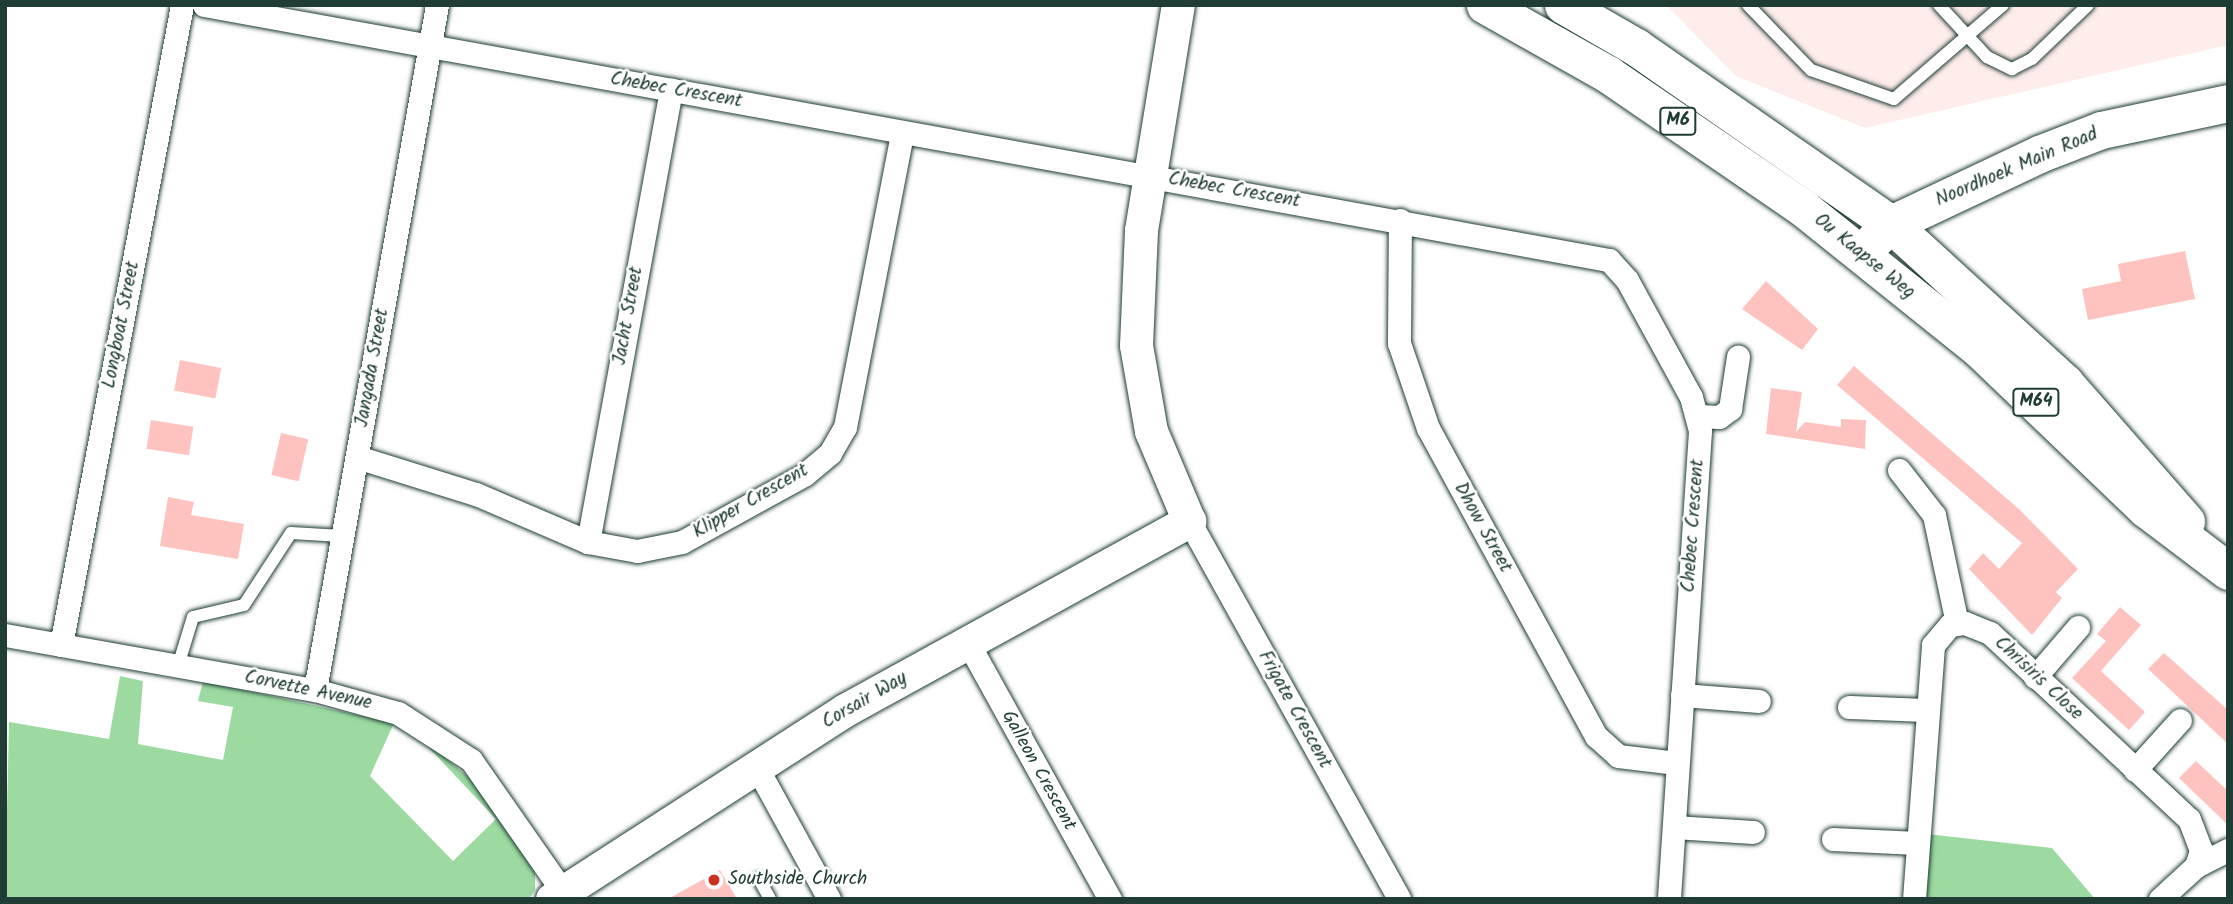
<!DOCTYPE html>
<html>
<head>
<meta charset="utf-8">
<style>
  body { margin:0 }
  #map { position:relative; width:2233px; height:904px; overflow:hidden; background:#fff; font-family:Kalam,sans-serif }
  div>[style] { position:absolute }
  .built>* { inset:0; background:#ffedec }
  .green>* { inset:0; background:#9cdaa1 }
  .building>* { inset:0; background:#ffc3bf; transform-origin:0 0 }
  .roads { filter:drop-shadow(0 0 2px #1f3d34) drop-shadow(0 0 2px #1f3d34) }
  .lane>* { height:12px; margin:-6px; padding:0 6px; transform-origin:6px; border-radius:6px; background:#fff }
  .street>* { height:23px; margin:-11.5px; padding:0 11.5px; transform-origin:11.5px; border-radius:11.5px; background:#fff }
  .secondary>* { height:33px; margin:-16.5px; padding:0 16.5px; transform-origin:16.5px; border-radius:16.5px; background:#fff }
  .primary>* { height:37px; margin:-18.5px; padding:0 18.5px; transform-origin:18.5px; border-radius:18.5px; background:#fff }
  .dots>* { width:19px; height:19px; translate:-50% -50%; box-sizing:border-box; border:4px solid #fff; border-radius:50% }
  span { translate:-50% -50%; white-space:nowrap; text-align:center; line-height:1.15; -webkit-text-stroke:5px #fff; paint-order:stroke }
  .shield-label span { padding:2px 5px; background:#fff; border:2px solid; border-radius:5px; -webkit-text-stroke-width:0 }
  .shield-label { font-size:18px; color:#1f3d34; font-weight:700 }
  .street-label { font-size:19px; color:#1f3d34 }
  .poi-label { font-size:19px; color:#1f3d34 }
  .left { translate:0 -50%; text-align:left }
  .frame { position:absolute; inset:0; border:7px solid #1f3d34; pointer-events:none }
</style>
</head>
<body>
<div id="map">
  <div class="built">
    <i style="clip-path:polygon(1666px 5px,2228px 5px,2228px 45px,1865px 128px,1736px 76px)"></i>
  </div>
  <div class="green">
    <i style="clip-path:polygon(120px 676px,143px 681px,138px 744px,223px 760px,233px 707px,198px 701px,203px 681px,394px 723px,370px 776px,453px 861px,496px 819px,416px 734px,477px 784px,535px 869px,535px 890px,529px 899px,5px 899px,9px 722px,109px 739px)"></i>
    <i style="clip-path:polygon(1918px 833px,2052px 848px,2095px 899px,1915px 899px)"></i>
  </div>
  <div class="building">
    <i style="clip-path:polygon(2185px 251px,2195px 299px,2088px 320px,2082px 289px,2121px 281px,2118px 264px)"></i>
    <i style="clip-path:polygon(1766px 281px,1818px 329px,1802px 350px,1742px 309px)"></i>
    <i style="left:180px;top:360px;width:42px;height:31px;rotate:11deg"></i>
    <i style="clip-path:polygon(1854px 366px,2020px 510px,2078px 569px,2056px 592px,2062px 598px,2032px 635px,1969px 569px,1983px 553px,1999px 569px,2022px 543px,1837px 385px)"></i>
    <i style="clip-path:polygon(1771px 388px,1802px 392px,1796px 432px,1805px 422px,1841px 427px,1841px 419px,1866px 420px,1865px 449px,1766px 434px)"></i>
    <i style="left:151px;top:420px;width:43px;height:29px;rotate:9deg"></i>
    <i style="left:281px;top:433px;width:28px;height:43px;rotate:13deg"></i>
    <i style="clip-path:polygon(168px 497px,194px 502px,191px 515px,244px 524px,238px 559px,160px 546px)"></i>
    <i style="clip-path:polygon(2120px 607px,2141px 625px,2101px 671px,2145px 712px,2129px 730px,2072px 678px,2106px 641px,2097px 634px)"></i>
    <i style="clip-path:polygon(2164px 653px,2228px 710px,2228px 744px,2148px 669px)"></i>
    <i style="clip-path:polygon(2196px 761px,2228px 791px,2228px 825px,2179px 778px)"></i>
    <i style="clip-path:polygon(720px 870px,737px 899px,668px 899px)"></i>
  </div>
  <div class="roads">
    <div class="lane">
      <i style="left:1748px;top:5px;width:91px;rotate:45.9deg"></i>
      <i style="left:1811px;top:70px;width:88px;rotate:19.3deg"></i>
      <i style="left:1894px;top:99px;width:144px;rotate:-40.8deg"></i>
      <i style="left:1939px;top:5px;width:71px;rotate:47.3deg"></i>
      <i style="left:1987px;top:57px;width:28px;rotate:26deg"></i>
      <i style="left:2012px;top:69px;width:22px;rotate:-27deg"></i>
      <i style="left:2032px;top:59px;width:78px;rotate:-44deg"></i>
      <i style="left:178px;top:666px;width:51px;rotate:-73deg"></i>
      <i style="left:193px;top:617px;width:52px;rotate:-13.2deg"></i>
      <i style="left:244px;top:605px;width:86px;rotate:-56.9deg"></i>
      <i style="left:291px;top:533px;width:51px;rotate:3.4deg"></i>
      <i style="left:759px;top:879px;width:23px;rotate:61deg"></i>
    </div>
    <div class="street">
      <i style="left:204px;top:5px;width:1428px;rotate:10.29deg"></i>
      <i style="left:1609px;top:260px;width:27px;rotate:48deg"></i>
      <i style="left:1627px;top:280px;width:133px;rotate:61.3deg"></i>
      <i style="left:1691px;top:397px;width:35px;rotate:75deg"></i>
      <i style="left:1700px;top:431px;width:469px;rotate:93.8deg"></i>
      <i style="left:1400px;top:220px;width:123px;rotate:90.5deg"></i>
      <i style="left:1399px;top:343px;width:90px;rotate:71.2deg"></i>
      <i style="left:1428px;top:428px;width:351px;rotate:61.4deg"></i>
      <i style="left:1596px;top:736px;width:30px;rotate:42deg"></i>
      <i style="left:1618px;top:756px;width:59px;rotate:6.8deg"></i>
      <i style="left:1698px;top:416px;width:21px;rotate:3deg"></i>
      <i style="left:1719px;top:417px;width:14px;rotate:-36deg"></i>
      <i style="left:1730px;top:409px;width:53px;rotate:-81.3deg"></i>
      <i style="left:357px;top:457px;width:125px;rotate:17.3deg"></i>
      <i style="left:476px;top:494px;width:122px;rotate:23.2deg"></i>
      <i style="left:588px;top:542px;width:50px;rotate:10.4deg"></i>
      <i style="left:637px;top:551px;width:46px;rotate:-11.3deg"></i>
      <i style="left:682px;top:542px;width:139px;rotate:-28.8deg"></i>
      <i style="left:804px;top:475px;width:34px;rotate:-40deg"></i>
      <i style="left:830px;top:453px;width:30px;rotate:-60deg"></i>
      <i style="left:845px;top:427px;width:299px;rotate:-79deg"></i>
      <i style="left:1899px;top:470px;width:57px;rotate:52.1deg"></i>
      <i style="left:1934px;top:515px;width:110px;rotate:78deg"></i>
      <i style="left:1189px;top:521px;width:432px;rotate:60.9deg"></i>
      <i style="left:588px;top:542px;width:460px;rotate:-79.6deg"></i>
      <i style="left:5px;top:635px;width:315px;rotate:10.1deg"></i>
      <i style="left:315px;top:690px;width:86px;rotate:15.5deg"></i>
      <i style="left:398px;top:713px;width:87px;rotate:32.8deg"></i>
      <i style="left:471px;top:760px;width:169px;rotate:55.1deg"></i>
      <i style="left:968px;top:643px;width:293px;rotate:61deg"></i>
      <i style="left:61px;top:645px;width:651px;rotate:-79.29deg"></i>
      <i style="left:2035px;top:677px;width:66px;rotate:-49.3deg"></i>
      <i style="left:315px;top:690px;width:696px;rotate:-79.9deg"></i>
      <i style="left:1682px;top:695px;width:77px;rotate:4.5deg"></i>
      <i style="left:1849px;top:707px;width:77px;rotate:2.2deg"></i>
      <i style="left:756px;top:766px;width:152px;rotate:61.2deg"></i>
      <i style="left:2135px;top:770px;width:67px;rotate:-48deg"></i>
      <i style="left:1674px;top:827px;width:79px;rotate:3.6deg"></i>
      <i style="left:1833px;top:839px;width:84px;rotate:2.7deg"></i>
      <i style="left:2196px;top:866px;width:36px;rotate:-27deg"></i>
      <i style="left:1914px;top:899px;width:255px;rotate:-85.7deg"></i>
      <i style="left:1933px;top:645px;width:26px;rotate:-50deg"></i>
      <i style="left:1950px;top:625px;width:15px;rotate:-8deg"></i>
      <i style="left:1965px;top:623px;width:27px;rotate:22deg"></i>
      <i style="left:1990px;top:633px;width:272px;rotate:43.1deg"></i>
      <i style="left:2189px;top:819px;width:33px;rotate:69deg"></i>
      <i style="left:2201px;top:850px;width:17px;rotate:107deg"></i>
      <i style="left:2196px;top:866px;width:49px;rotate:137.5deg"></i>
    </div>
    <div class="secondary">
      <i style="left:552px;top:899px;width:349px;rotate:-32.8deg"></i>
      <i style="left:845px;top:710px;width:393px;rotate:-28.8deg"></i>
      <i style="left:1189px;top:521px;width:98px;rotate:-112.9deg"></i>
      <i style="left:1151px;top:431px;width:87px;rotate:-99.9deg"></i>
      <i style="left:1136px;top:345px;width:115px;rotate:-87.5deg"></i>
      <i style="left:1141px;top:230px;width:228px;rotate:-80.7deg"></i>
    </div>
    <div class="primary">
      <i style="left:1485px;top:5px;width:142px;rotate:29.4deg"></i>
      <i style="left:1609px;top:75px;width:235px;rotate:34.4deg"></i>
      <i style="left:1803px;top:208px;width:226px;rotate:38.7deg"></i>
      <i style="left:1979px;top:349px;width:231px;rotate:43.8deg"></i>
      <i style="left:2146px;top:509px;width:103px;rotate:37.1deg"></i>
      <i style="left:1563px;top:5px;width:84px;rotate:29.9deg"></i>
      <i style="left:1636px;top:47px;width:310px;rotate:34.8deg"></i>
      <i style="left:1891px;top:224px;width:236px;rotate:42.4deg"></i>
      <i style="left:2065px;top:383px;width:184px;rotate:48.8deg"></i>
      <i style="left:1874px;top:240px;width:23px;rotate:-43deg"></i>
      <i style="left:1891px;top:224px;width:164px;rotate:-25.3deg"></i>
      <i style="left:2039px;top:154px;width:66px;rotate:-21.2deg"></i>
      <i style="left:2101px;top:130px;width:130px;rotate:-12deg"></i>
    </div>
  </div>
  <div class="dots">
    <i style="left:714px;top:880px;background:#c8321e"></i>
  </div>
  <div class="shield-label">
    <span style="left:1678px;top:121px">M6</span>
    <span style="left:2036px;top:402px">M64</span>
  </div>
  <div class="street-label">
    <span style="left:676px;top:91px;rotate:10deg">Chebec Crescent</span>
    <span style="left:2017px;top:168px;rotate:-23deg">Noordhoek Main Road</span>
    <span style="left:1234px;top:191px;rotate:10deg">Chebec Crescent</span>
    <span style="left:1864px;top:257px;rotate:39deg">Ou Kaapse Weg</span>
    <span style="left:629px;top:316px;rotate:-80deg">Jacht Street</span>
    <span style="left:122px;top:325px;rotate:-79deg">Longboat Street</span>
    <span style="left:373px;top:368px;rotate:-80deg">Jangada Street</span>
    <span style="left:751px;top:502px;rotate:-30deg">Klipper Crescent</span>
    <span style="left:1694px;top:526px;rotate:-86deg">Chebec Crescent</span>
    <span style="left:1482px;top:528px;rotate:61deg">Dhow Street</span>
    <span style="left:2038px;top:679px;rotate:43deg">Chrisiris Close</span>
    <span style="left:308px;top:691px;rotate:12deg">Corvette Avenue</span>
    <span style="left:865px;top:701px;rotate:-30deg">Corsair Way</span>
    <span style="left:1294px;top:710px;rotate:61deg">Frigate Crescent</span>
    <span style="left:1038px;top:771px;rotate:61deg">Galleon Crescent</span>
  </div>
  <div class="poi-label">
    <span class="left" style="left:728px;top:880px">Southside Church</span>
  </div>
  <div class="frame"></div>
</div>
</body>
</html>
